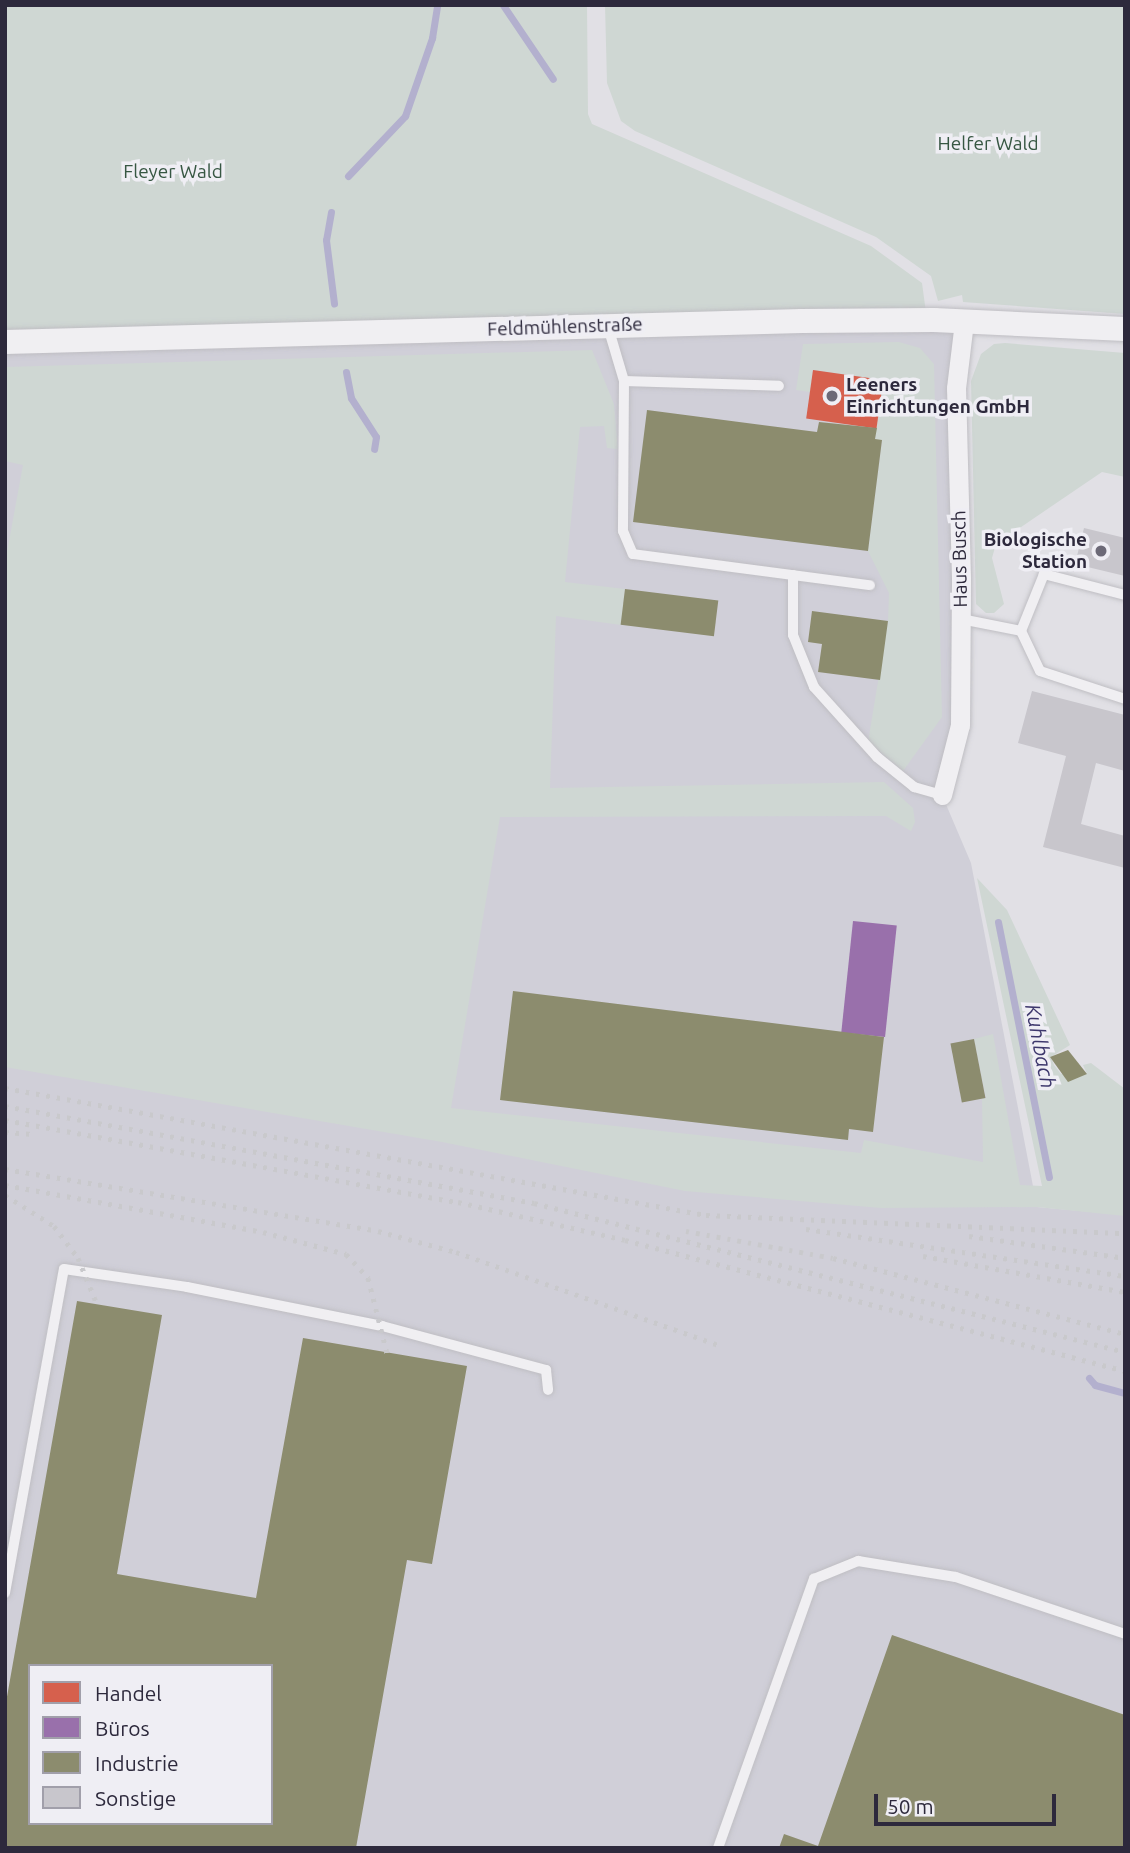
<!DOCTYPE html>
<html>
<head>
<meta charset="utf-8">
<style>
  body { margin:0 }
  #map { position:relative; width:1130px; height:1853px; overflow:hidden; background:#e1e0e5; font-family:Ubuntu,sans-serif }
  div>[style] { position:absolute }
  .built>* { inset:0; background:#d0cfd8 }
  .green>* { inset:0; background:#cfd7d3 }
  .shops>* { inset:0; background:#d6604d; transform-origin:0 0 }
  .offices>* { inset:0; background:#9970ab; transform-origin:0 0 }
  .industry>* { inset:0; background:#8c8c6e; transform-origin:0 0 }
  .stream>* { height:7px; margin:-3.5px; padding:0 3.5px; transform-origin:3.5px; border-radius:3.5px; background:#b3b0ce }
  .building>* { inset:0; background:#c8c6cc }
  .roads { filter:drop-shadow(0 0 2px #bfbec3) drop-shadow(0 0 2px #bfbec3) }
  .service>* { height:10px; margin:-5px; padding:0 5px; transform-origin:5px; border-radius:5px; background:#f0eff2 }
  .minor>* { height:19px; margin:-9.5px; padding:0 9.5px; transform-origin:9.5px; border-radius:9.5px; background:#f0eff2 }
  .tertiary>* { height:24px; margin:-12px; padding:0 12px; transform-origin:12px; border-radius:12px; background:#f0eff2 }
  .rail>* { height:5px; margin-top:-2.5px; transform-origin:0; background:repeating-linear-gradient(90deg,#c9c9cc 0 3.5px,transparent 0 10.5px) }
  .dots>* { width:19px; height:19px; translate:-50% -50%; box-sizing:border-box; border:4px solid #efeef4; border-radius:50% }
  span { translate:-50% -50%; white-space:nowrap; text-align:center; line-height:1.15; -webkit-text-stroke:7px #efeef4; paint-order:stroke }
  .park-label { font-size:19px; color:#375743 }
  .street-label { font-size:19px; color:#2d293c }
  .poi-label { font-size:19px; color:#2d293c; font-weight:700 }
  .left { translate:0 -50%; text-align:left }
  .right { translate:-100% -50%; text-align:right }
  .water-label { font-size:21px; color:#3d376c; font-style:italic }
  .frame { position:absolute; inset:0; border:7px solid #2d293c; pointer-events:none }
  .legend { position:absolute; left:28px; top:1664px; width:245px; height:161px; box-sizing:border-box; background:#efeef4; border:2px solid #a19faa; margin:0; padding:9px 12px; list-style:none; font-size:21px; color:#2d293c }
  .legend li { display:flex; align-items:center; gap:14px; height:35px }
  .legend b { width:35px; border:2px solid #a19faa }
  .scale { position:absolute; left:874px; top:1794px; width:182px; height:32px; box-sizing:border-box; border:4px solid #2d293c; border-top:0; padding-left:9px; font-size:21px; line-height:24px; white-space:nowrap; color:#2d293c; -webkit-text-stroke:5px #efeef4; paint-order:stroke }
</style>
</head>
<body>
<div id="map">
  <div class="built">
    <i style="clip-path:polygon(evenodd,964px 322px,960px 725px,942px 795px,971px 863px,1037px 1207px,1125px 1215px,1125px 1848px,5px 1848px,5px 342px,964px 322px,30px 1666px,271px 1666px,271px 1823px,30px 1823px,30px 1666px)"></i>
  </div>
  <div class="green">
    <i style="clip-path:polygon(5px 5px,587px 5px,588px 114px,592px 124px,871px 246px,922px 283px,927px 320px,5px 342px)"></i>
    <i style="clip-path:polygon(605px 5px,1125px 5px,1125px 314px,963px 302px,962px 295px,938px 301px,931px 276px,876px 237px,635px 131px,621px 121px,607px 83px)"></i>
    <i style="clip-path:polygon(899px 342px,920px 348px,934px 364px,942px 717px,903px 771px,868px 742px,888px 621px,889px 593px,868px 551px,882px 441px,875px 439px,883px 380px,813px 370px,810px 392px,796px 390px,803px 344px)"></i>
    <i style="clip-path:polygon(1005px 343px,1125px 353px,1125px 477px,1102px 472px,996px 544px,992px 558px,1004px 604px,994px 613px,986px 613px,976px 604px,971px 381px,981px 354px,994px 344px)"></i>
    <i style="clip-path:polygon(592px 350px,614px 404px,618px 449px,607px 448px,604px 426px,580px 427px,565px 582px,625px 589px,621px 625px,556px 616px,550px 788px,884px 782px,913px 808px,915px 822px,911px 831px,886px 816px,500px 817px,451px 1108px,861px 1153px,864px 1140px,983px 1162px,982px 1099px,986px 1098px,974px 1039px,993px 1034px,1020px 1185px,1042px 1186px,977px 878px,1007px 910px,1070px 1045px,1051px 1057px,1054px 1065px,1061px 1074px,1087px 1074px,1083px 1065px,1091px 1063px,1125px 1089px,1125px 1216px,1037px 1207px,881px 1208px,685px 1191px,442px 1142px,5px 1067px,5px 563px,23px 465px,5px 461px,5px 367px)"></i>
  </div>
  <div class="shops">
    <i style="left:813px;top:370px;width:71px;height:49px;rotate:8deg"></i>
  </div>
  <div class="offices">
    <i style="left:853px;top:921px;width:44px;height:112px;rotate:6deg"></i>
  </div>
  <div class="industry">
    <i style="clip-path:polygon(647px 410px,817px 432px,819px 422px,877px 428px,875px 439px,882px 440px,868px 551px,633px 522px)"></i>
    <i style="left:625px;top:589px;width:94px;height:36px;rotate:7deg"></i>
    <i style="clip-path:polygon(812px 611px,888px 621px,880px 680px,818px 672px,822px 644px,808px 642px)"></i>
    <i style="clip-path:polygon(513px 991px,884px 1037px,873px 1132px,849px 1129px,848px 1140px,500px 1100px)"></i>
    <i style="left:974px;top:1039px;width:60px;height:24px;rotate:79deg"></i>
    <i style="clip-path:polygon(1068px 1050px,1087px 1074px,1068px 1082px,1050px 1057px)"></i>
    <i style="clip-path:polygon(evenodd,77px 1301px,162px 1315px,117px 1574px,256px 1598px,303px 1338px,467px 1366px,432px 1564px,407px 1560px,356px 1848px,5px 1848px,5px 1708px,77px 1301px,30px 1666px,271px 1666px,271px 1823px,30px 1823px,30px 1666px)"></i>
    <i style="clip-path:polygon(892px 1635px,1125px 1715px,1125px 1848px,779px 1848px,784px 1834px,818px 1846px)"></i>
  </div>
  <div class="stream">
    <i style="left:503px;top:5px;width:89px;rotate:56deg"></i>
    <i style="left:348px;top:176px;width:83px;rotate:-46.5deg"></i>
    <i style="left:405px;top:116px;width:83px;rotate:-70.9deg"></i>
    <i style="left:432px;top:38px;width:33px;rotate:-81deg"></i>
    <i style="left:331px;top:212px;width:28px;rotate:100deg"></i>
    <i style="left:326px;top:240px;width:64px;rotate:82.8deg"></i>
    <i style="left:346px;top:372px;width:26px;rotate:79deg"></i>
    <i style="left:351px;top:398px;width:46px;rotate:57.3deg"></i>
    <i style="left:376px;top:437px;width:12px;rotate:99deg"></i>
    <i style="left:998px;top:922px;width:260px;rotate:78.7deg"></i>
    <i style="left:1089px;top:1378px;width:9px;rotate:49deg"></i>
    <i style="left:1095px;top:1385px;width:31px;rotate:15deg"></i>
  </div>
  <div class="building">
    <i style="clip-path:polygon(1084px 528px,1125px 538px,1125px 576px,1075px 564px)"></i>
    <i style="clip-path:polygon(1032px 691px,1125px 715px,1125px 771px,1096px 763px,1081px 824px,1125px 836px,1125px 868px,1043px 847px,1066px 756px,1018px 743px)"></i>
  </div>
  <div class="roads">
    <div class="service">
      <i style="left:608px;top:327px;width:56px;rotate:73.5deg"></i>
      <i style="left:624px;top:381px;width:155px;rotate:1.8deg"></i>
      <i style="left:624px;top:381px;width:150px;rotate:90.4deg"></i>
      <i style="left:623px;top:531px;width:25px;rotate:67deg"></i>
      <i style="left:633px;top:554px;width:239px;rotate:7.5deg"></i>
      <i style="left:793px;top:575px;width:60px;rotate:90deg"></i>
      <i style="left:793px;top:635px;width:56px;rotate:68deg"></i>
      <i style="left:814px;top:687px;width:94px;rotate:48deg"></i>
      <i style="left:877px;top:757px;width:48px;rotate:39deg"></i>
      <i style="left:914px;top:787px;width:29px;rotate:16deg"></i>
      <i style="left:1125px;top:595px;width:84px;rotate:-165.5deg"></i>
      <i style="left:1044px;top:574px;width:61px;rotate:112deg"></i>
      <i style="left:1021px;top:631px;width:44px;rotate:64.6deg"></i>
      <i style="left:1040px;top:671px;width:89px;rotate:18.2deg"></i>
      <i style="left:961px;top:619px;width:61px;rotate:11.3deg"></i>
      <i style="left:5px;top:1593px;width:329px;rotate:-79.7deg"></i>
      <i style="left:64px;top:1269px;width:124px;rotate:8.3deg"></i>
      <i style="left:187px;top:1287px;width:199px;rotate:11.3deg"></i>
      <i style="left:382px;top:1326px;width:170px;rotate:15deg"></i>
      <i style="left:546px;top:1370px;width:20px;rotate:84deg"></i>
      <i style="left:718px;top:1848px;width:286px;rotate:-70.4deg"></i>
      <i style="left:814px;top:1579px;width:48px;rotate:-22.2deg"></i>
      <i style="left:858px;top:1561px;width:99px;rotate:9.3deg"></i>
      <i style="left:956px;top:1577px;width:178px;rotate:18.6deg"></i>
    </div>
    <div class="minor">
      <i style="left:942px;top:795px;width:72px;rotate:-75.6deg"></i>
      <i style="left:960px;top:725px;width:147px;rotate:-89.6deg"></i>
      <i style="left:961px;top:578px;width:190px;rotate:-91.5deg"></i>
      <i style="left:956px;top:388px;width:66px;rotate:-83.1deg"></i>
    </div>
    <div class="tertiary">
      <i style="left:5px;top:342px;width:797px;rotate:-1.51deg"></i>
      <i style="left:802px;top:321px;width:132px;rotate:-0.4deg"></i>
      <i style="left:934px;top:320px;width:191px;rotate:2.7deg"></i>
    </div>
  </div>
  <div class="rail">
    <i style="left:5px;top:1088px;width:712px;rotate:10.27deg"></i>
    <i style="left:706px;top:1215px;width:419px;rotate:2.5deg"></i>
    <i style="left:5px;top:1106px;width:538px;rotate:10.39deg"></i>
    <i style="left:534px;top:1203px;width:609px;rotate:14.15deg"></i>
    <i style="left:5px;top:1120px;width:460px;rotate:10.3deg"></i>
    <i style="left:458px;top:1202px;width:171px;rotate:12.8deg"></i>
    <i style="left:625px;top:1240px;width:517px;rotate:14.68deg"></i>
    <i style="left:5px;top:1132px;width:28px;rotate:4deg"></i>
    <i style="left:5px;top:1169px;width:378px;rotate:9.4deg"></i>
    <i style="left:378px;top:1231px;width:81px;rotate:15.1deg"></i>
    <i style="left:456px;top:1252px;width:281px;rotate:19.5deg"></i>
    <i style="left:5px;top:1185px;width:262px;rotate:10.3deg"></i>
    <i style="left:263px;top:1232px;width:86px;rotate:14.8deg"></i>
    <i style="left:346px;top:1254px;width:33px;rotate:47deg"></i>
    <i style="left:368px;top:1278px;width:77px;rotate:75.8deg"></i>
    <i style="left:5px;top:1195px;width:58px;rotate:32.3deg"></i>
    <i style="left:54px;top:1226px;width:40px;rotate:53deg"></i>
    <i style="left:78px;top:1258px;width:50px;rotate:67.6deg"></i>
    <i style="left:806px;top:1229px;width:322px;rotate:8.4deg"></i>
    <i style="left:686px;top:1231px;width:149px;rotate:10.4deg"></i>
    <i style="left:833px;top:1258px;width:302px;rotate:14.6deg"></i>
    <i style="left:969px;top:1236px;width:158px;rotate:8deg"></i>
    <i style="left:923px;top:1256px;width:205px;rotate:10.1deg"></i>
  </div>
  <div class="dots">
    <i style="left:832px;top:396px;background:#6c6977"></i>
    <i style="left:1101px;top:551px;background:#6c6977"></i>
  </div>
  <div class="park-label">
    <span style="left:988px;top:144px">Helfer Wald</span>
    <span style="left:173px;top:172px">Fleyer Wald</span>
  </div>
  <div class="street-label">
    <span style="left:565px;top:327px;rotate:-2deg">Feldmühlenstraße</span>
    <span style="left:960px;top:559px;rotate:-91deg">Haus Busch</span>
  </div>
  <div class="poi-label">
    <span class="left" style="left:846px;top:396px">Leeners<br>Einrichtungen GmbH</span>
    <span class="right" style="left:1087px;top:551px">Biologische<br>Station</span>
  </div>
  <div class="water-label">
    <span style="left:1041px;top:1046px;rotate:79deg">Kuhlbach</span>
  </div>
  <div class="frame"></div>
  <ul class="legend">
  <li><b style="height:19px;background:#d6604d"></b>Handel</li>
  <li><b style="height:19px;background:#9970ab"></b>Büros</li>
  <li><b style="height:19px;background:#8c8c6e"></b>Industrie</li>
  <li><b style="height:19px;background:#c8c6cc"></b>Sonstige</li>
  </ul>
  <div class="scale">50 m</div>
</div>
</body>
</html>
